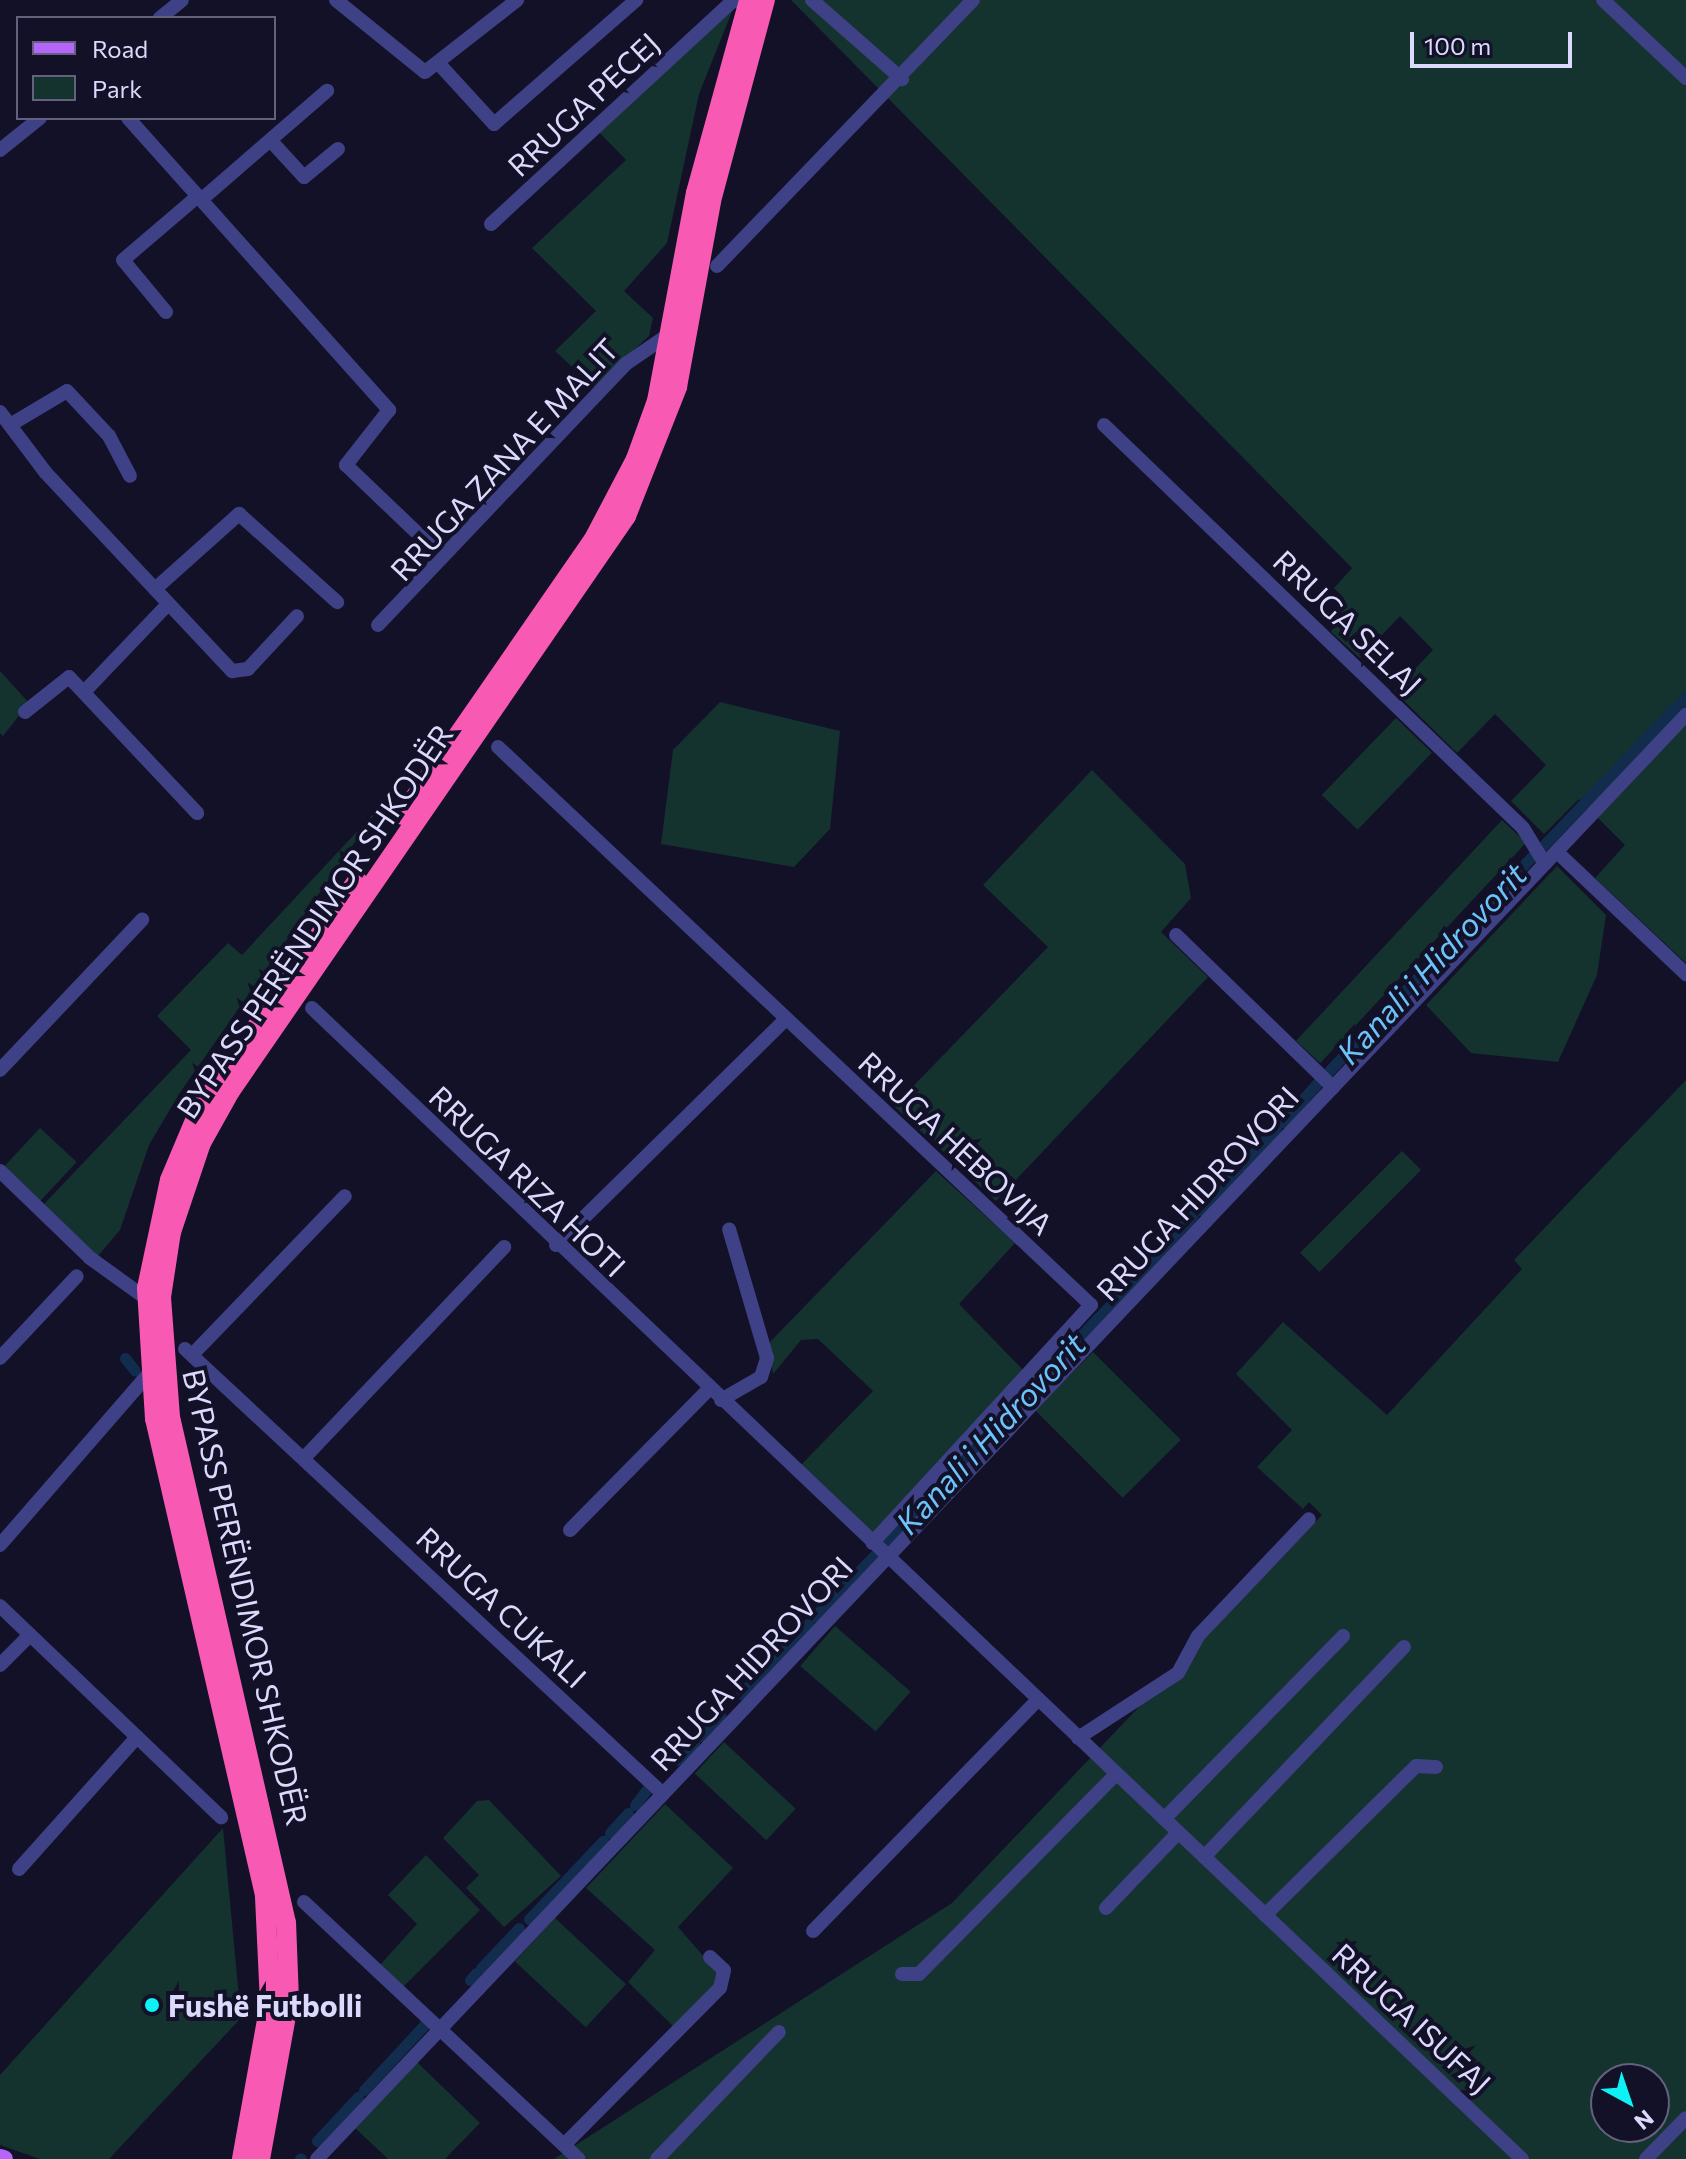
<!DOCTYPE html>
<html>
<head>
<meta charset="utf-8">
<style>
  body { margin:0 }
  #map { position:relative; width:1686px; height:2159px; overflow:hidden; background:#131128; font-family:Commissioner,sans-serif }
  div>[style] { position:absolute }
  .green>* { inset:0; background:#14322e; transform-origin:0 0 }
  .canal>* { height:11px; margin:-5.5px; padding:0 5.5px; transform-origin:5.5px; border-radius:5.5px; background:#112c4c }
  .minor>* { height:14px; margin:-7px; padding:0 7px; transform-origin:7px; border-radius:7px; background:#3e4185 }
  .major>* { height:18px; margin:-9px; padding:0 9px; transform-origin:9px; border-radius:9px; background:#b565f9 }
  .highway>* { height:20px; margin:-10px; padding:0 10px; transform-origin:10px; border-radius:10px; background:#f85ab3 }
  .dots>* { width:22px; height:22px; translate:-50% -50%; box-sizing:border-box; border:4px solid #131128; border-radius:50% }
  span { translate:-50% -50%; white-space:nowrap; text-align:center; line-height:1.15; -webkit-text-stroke:8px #131128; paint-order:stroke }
  .street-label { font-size:30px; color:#dbdafd }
  .poi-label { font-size:30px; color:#dbdafd; font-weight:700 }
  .left { translate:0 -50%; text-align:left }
  .water-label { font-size:32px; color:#6cc3f9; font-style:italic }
  .legend { position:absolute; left:16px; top:16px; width:260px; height:104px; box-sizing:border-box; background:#131128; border:2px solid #63617d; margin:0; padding:10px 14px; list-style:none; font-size:24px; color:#dbdafd }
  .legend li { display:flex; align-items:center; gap:16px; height:40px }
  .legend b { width:40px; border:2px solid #63617d }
  .north { position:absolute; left:1590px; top:2063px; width:80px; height:80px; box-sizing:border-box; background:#131128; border:2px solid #63617d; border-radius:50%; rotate:140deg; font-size:22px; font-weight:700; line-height:32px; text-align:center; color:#dbdafd }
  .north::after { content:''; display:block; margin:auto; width:28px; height:36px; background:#0ef1f5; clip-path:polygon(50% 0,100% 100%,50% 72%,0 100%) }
  .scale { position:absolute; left:1410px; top:32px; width:162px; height:36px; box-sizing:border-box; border:4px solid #dbdafd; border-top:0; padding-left:10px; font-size:24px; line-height:28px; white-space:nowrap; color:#dbdafd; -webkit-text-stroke:6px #131128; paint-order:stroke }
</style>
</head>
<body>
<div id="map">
  <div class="green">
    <i style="clip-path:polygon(791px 0,1686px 0,1686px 963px,1595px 878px,1625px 845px,1579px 799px,1544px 834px,1511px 801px,1546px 765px,1495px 714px,1457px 753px,1394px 691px,1433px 650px,1400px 616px,1360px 658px,1331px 632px,1344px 598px,1334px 588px,1352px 568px)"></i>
    <i style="clip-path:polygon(733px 9px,699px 94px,667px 243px,624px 291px,653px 318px,649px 336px,594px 387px,555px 351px,596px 311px,532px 248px,626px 160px,596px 129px)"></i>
    <i style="clip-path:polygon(0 671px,29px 703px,3px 736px,0 733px)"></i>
    <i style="clip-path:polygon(720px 702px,840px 731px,830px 829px,794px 867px,661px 844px,673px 750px)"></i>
    <i style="left:1396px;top:718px;width:50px;height:107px;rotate:44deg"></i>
    <i style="clip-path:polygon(1092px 770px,1185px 864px,1191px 898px,1161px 932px,1208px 977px,996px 1201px,894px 1106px,1048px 947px,983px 885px)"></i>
    <i style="clip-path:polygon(378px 809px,179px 1094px,149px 1145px,120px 1230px,97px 1257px,43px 1205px,191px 1050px,157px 1016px,228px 943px,242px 955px)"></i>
    <i style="left:1502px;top:820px;width:33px;height:302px;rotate:43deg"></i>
    <i style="clip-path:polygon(1557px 866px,1606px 915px,1597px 975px,1558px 1062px,1471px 1053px,1426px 1005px)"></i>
    <i style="clip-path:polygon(evenodd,1686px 1080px,1686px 2159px,554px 2159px,952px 1903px,1322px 1515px,1309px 1502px,1303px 1509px,1257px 1467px,1292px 1430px,1236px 1374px,1283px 1322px,1387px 1415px,1522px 1269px,1514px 1260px,1686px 1080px,1606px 2079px,1654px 2079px,1654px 2127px,1606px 2127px,1606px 2079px)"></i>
    <i style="left:40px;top:1128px;width:50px;height:54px;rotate:43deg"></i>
    <i style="left:1402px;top:1151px;width:27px;height:144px;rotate:45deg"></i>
    <i style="clip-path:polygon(936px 1171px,1015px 1243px,959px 1304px,1027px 1374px,871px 1537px,798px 1468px,873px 1391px,818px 1339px,801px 1340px,773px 1374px,768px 1344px)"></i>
    <i style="left:1093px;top:1352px;width:124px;height:82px;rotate:45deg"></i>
    <i style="left:835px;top:1626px;width:100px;height:53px;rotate:41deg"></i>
    <i style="left:724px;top:1742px;width:98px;height:43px;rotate:43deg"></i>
    <i style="clip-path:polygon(489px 1800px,561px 1876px,504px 1927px,466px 1888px,479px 1875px,443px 1838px,477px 1801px)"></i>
    <i style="clip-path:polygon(665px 1804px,733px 1868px,678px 1927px,718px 1973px,718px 1983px,676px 2029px,628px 1982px,655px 1950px,586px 1888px)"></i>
    <i style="clip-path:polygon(223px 1828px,241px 2018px,109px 2159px,40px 2159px,0 2145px,0 2075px)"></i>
    <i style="clip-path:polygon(426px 1855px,480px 1910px,402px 1988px,380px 1965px,417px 1924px,388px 1895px)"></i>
    <i style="left:555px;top:1918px;width:97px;height:59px;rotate:43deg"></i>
    <i style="clip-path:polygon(417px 2062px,480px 2123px,445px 2159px,388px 2159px,355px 2128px)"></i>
  </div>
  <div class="canal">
    <i style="left:1540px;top:849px;width:211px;rotate:-46.3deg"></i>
    <i style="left:1329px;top:1071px;width:296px;rotate:-46.6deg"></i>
    <i style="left:1283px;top:1122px;width:56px;rotate:-48.6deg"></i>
    <i style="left:1242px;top:1166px;width:51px;rotate:-48.2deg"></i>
    <i style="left:1200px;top:1210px;width:52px;rotate:-45.8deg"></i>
    <i style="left:1102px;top:1314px;width:134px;rotate:-47.4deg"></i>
    <i style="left:125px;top:1358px;width:16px;rotate:52deg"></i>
    <i style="left:881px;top:1548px;width:318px;rotate:-46.7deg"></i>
    <i style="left:814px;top:1617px;width:87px;rotate:-45.5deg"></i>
    <i style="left:741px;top:1694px;width:97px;rotate:-46.3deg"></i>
    <i style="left:701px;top:1736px;width:28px;rotate:-46deg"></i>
    <i style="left:677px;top:1760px;width:24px;rotate:-45deg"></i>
    <i style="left:635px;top:1805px;width:21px;rotate:-53deg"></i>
    <i style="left:610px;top:1833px;width:27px;rotate:-48deg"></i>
    <i style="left:529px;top:1919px;width:108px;rotate:-46.5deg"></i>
    <i style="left:481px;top:1968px;width:55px;rotate:-46.5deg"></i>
    <i style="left:470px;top:1980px;width:9px;rotate:-49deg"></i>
    <i style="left:364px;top:2090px;width:94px;rotate:-47.2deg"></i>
    <i style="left:317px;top:2141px;width:60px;rotate:-47deg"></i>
    <i style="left:300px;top:2159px;width:1px;rotate:-45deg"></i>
  </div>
  <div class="minor">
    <i style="left:336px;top:0;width:114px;rotate:39deg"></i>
    <i style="left:425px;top:72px;width:117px;rotate:-38deg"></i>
    <i style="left:812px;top:0;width:120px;rotate:41.3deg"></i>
    <i style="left:1603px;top:0;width:114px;rotate:43.2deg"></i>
    <i style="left:160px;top:18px;width:28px;rotate:-39deg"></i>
    <i style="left:440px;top:65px;width:80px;rotate:47.5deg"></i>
    <i style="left:494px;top:124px;width:189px;rotate:-41.1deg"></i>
    <i style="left:128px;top:118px;width:392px;rotate:48.2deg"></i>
    <i style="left:389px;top:410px;width:70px;rotate:128deg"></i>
    <i style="left:346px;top:465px;width:122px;rotate:43.7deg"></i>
    <i style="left:271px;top:141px;width:49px;rotate:47.5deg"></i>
    <i style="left:304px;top:177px;width:44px;rotate:-39.5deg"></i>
    <i style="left:0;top:150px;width:51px;rotate:-38.7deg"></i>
    <i style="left:201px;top:200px;width:167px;rotate:-40.9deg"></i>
    <i style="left:491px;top:224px;width:329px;rotate:-42.7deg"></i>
    <i style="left:733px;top:1px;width:16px;rotate:4deg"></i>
    <i style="left:717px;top:266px;width:369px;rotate:-46.1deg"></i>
    <i style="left:166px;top:312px;width:67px;rotate:-129.6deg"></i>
    <i style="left:123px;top:260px;width:99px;rotate:-40.5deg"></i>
    <i style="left:0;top:412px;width:76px;rotate:53deg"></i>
    <i style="left:46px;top:473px;width:272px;rotate:46.8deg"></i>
    <i style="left:232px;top:671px;width:16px;rotate:-7deg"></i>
    <i style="left:248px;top:669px;width:72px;rotate:-47.2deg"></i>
    <i style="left:10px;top:425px;width:66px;rotate:-30.8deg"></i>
    <i style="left:67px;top:391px;width:62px;rotate:47deg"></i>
    <i style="left:109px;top:436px;width:45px;rotate:62.3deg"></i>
    <i style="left:1104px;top:425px;width:581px;rotate:43.88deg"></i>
    <i style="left:1523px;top:828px;width:42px;rotate:58.6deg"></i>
    <i style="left:155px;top:589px;width:113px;rotate:-41.8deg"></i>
    <i style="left:239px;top:514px;width:132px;rotate:41.9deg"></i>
    <i style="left:378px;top:625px;width:361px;rotate:-46.5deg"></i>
    <i style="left:627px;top:363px;width:53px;rotate:-34.3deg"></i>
    <i style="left:84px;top:692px;width:120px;rotate:-46.3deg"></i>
    <i style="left:25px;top:712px;width:56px;rotate:-38.5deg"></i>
    <i style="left:69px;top:677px;width:187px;rotate:46.7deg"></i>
    <i style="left:498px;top:747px;width:814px;rotate:43.26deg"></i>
    <i style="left:1091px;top:1305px;width:323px;rotate:132.6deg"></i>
    <i style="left:1557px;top:852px;width:178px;rotate:43.4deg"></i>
    <i style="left:1176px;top:935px;width:219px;rotate:44.1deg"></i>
    <i style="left:312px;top:1008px;width:1670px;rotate:43.57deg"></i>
    <i style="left:0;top:1070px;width:207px;rotate:-46.6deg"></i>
    <i style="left:0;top:1171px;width:125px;rotate:44deg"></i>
    <i style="left:90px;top:1258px;width:70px;rotate:35.7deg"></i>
    <i style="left:556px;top:1245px;width:322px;rotate:-44.5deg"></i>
    <i style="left:185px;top:1349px;width:653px;rotate:42.95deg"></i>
    <i style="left:193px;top:1354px;width:219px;rotate:-46.1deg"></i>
    <i style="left:0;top:1358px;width:112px;rotate:-46.8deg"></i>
    <i style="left:721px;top:1400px;width:46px;rotate:-29.9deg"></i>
    <i style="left:761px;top:1377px;width:20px;rotate:-72deg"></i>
    <i style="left:767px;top:1358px;width:134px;rotate:-106.4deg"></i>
    <i style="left:304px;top:1458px;width:291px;rotate:-46.5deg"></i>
    <i style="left:570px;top:1530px;width:198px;rotate:-45.4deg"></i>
    <i style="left:0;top:1545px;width:225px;rotate:-49deg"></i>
    <i style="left:0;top:1606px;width:306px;rotate:43.7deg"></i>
    <i style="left:0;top:1665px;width:42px;rotate:-45deg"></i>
    <i style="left:1078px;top:1738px;width:119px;rotate:-33deg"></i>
    <i style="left:1178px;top:1673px;width:42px;rotate:-61.6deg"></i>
    <i style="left:1198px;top:1636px;width:161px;rotate:-46.5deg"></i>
    <i style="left:1164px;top:1819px;width:256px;rotate:-45.6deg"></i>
    <i style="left:1204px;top:1857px;width:290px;rotate:-46.4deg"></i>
    <i style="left:19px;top:1869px;width:177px;rotate:-48.2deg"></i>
    <i style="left:304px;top:1902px;width:376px;rotate:43.1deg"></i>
    <i style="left:1106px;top:1908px;width:104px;rotate:-46.2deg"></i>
    <i style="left:1265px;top:1915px;width:212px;rotate:-44.6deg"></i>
    <i style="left:1416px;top:1766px;width:20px;rotate:3deg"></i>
    <i style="left:813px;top:1931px;width:322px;rotate:-45.8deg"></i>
    <i style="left:902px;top:1974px;width:17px"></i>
    <i style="left:919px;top:1974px;width:281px;rotate:-45.4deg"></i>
    <i style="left:564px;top:2145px;width:221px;rotate:-45.2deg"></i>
    <i style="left:720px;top:1988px;width:18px;rotate:-77deg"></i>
    <i style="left:724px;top:1970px;width:19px;rotate:-137deg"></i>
    <i style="left:317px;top:2159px;width:1990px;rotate:-46.53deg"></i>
    <i style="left:657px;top:2159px;width:176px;rotate:-46.2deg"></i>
    <i style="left:1646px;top:2159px;width:57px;rotate:-45.7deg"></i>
  </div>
  <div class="major">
    <i style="left:0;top:2158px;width:4px;rotate:14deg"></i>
  </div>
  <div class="highway">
    <i style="left:403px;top:815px;width:333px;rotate:-55.3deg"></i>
    <i style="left:593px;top:541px;width:93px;rotate:-62.3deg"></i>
    <i style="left:636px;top:459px;width:62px;rotate:-70.1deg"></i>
    <i style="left:657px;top:401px;width:212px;rotate:-79.4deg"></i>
    <i style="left:696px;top:193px;width:200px;rotate:-74.6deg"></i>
    <i style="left:242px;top:2159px;width:158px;rotate:-79.8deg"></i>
    <i style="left:270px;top:2003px;width:108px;rotate:-92.7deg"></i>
    <i style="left:265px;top:1895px;width:489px;rotate:-103deg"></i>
    <i style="left:155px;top:1419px;width:131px;rotate:-93.5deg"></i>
    <i style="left:147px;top:1288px;width:110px;rotate:-78deg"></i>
    <i style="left:170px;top:1180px;width:75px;rotate:-67.2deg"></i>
    <i style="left:199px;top:1111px;width:279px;rotate:-55.5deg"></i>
    <i style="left:260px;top:2159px;width:162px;rotate:-79.7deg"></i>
    <i style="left:289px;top:2000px;width:77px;rotate:-92.2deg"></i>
    <i style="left:286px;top:1923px;width:519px;rotate:-102.91deg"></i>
    <i style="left:170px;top:1417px;width:120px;rotate:-94.3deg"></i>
    <i style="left:161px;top:1297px;width:66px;rotate:-81.3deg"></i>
    <i style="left:171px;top:1232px;width:94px;rotate:-71.4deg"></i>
    <i style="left:201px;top:1143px;width:60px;rotate:-60.9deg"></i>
    <i style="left:230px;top:1091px;width:698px;rotate:-55.44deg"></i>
    <i style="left:626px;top:516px;width:139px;rotate:-68.4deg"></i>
    <i style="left:677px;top:387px;width:189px;rotate:-79.6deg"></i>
    <i style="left:711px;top:201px;width:208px;rotate:-75deg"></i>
  </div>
  <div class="dots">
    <i style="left:152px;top:2005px;background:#0ef1f5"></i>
  </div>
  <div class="street-label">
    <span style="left:583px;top:104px;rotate:-43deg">RRUGA PECEJ</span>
    <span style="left:504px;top:459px;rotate:-47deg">RRUGA ZANA E MALIT</span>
    <span style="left:1348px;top:622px;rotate:44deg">RRUGA SELAJ</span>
    <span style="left:314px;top:921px;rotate:-56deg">BYPASS PERËNDIMOR SHKODËR</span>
    <span style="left:956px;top:1143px;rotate:43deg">RRUGA HEBOVIJA</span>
    <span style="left:528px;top:1181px;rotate:44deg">RRUGA RIZA HOTI</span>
    <span style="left:1197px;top:1193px;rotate:-47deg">RRUGA HIDROVORI</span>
    <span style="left:246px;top:1597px;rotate:77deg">BYPASS PERËNDIMOR SHKODËR</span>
    <span style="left:502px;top:1607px;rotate:43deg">RRUGA CUKALI</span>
    <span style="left:751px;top:1663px;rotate:-47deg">RRUGA HIDROVORI</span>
    <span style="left:1412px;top:2018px;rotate:43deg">RRUGA ISUFAJ</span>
  </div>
  <div class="poi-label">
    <span class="left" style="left:168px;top:2005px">Fushë Futbolli</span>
  </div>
  <div class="water-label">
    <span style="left:1431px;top:963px;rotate:-47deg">Kanali i Hidrovorit</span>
    <span style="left:990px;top:1433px;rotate:-47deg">Kanali i Hidrovorit</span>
  </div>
  <ul class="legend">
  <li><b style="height:10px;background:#b565f9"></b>Road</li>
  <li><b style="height:22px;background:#14322e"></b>Park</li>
  </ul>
  <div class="north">N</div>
  <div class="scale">100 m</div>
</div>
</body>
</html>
